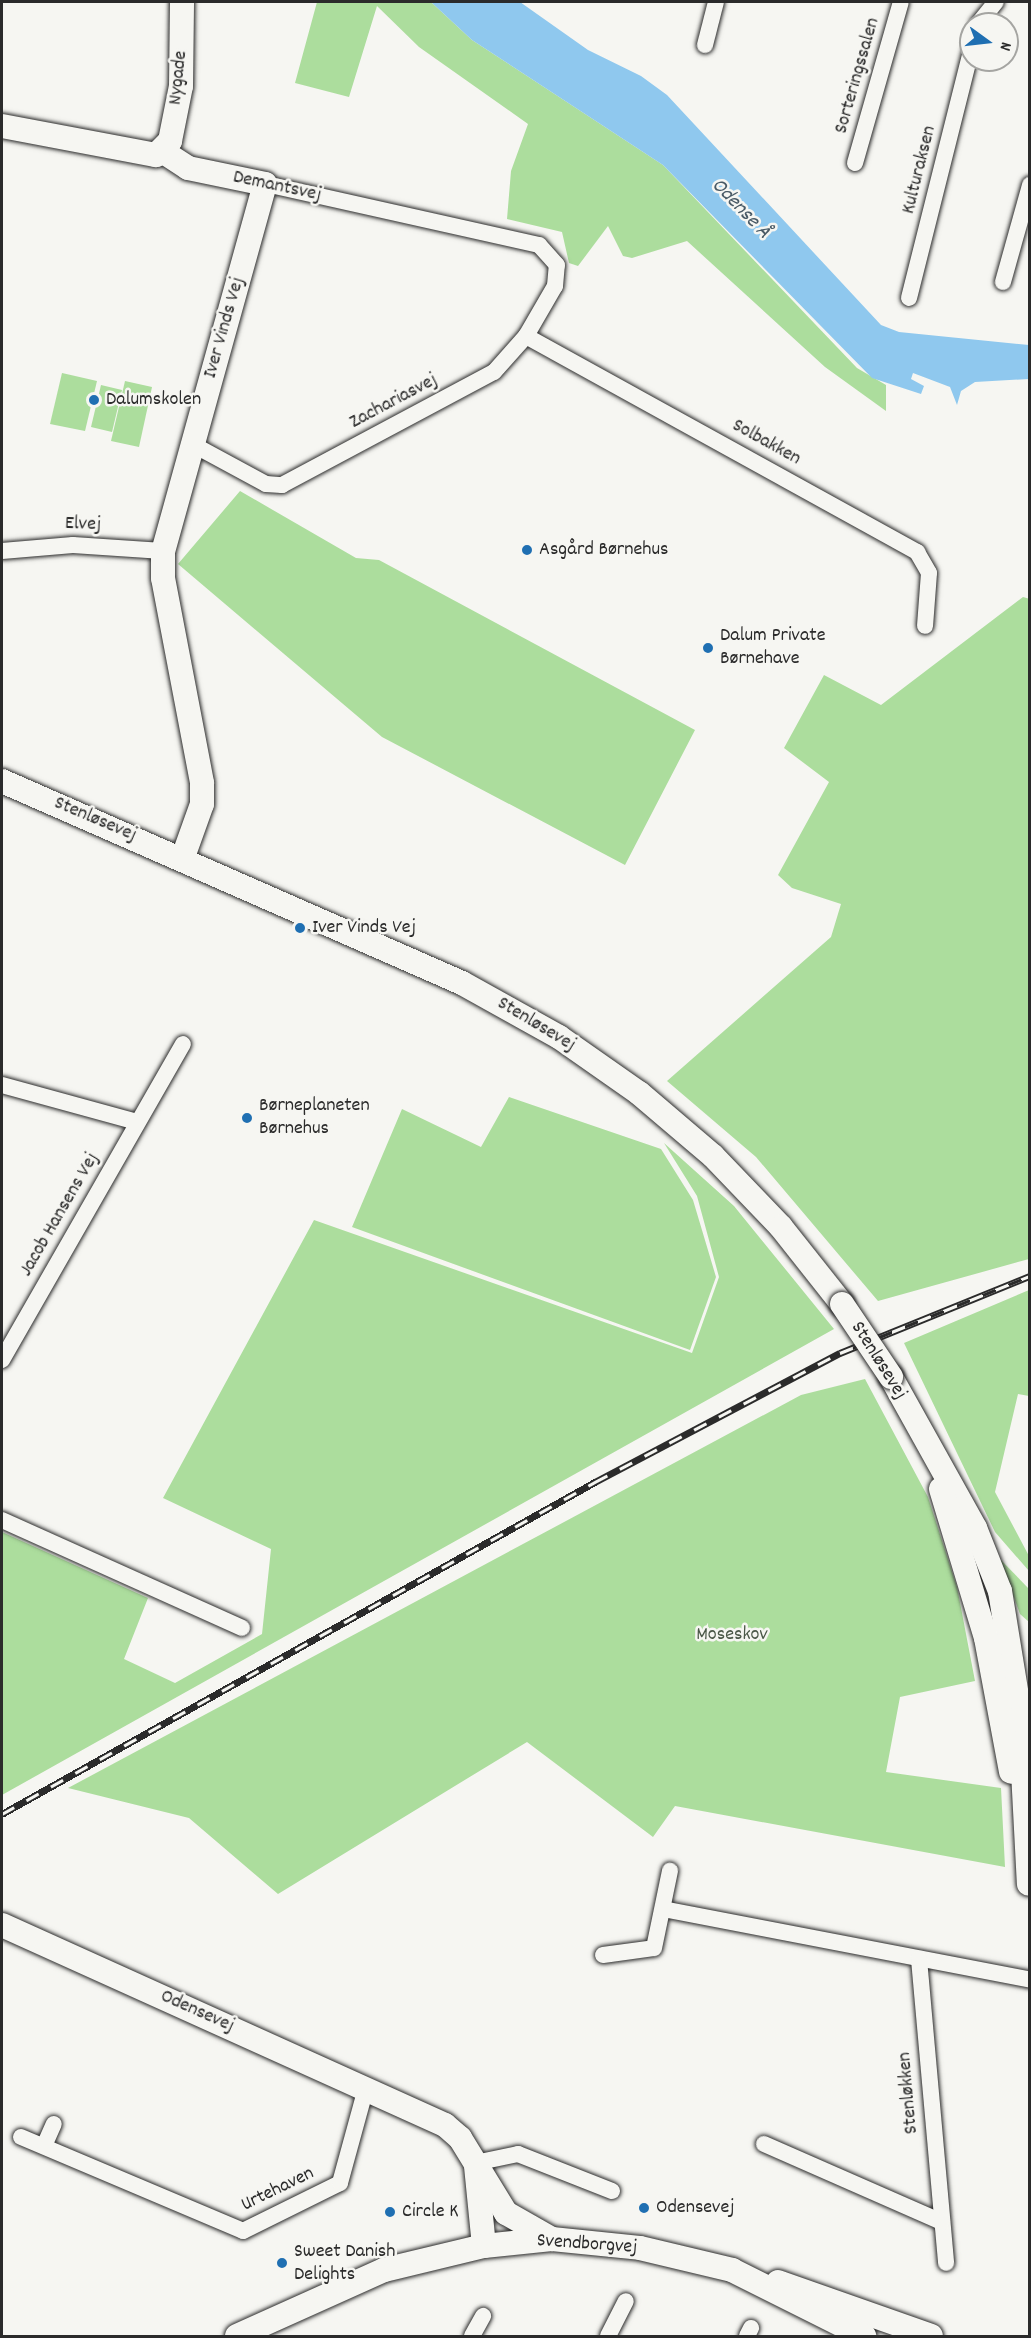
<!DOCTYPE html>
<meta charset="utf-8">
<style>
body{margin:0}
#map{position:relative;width:1031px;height:2338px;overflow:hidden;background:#f6f6f2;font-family:Dekko,sans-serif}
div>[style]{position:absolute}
.green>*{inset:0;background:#acdd9d}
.water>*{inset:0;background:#8fc8ee}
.roads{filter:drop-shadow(0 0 2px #2b2b2b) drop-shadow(0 0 2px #2b2b2b)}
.street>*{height:16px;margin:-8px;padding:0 8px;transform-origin:8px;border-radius:8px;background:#f6f6f2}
.secondary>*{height:24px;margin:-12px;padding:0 12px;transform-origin:12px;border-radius:12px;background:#f6f6f2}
.rail>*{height:7px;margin-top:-3.5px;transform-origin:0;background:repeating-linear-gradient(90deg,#f6f6f2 0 14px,#2b2b2b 0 28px);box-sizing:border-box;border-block:2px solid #2b2b2b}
.bridges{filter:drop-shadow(0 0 2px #2b2b2b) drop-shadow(0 0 2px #2b2b2b)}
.secondary-bridge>*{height:24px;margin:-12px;padding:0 12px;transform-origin:12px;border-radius:12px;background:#f6f6f2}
.dots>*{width:16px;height:16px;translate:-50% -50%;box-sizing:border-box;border:3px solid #f6f6f2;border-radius:50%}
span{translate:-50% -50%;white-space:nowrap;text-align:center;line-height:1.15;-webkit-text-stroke:5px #f6f6f2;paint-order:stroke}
.street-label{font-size:20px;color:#2b2b2b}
.poi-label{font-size:20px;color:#2b2b2b}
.left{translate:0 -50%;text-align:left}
.park-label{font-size:20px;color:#4b5848}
.water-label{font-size:21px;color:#495a66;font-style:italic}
.frame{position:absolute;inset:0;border:3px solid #2b2b2b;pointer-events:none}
.north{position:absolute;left:959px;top:12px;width:60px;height:60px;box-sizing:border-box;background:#f6f6f2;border:2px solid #a5a5a2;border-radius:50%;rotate:105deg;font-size:16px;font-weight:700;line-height:24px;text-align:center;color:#2b2b2b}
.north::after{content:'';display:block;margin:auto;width:21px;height:27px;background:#1f6fb2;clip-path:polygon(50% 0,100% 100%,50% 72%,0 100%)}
</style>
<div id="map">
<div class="green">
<div style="clip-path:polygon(317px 2px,431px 2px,472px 40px,663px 165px,857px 368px,886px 385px,886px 411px,825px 367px,687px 241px,632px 258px,623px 256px,608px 226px,578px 266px,569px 263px,562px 232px,507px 219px,511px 171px,528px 124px,419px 47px,377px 6px,349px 97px,295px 83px)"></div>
<div style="clip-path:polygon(62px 373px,97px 381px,85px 431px,50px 424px)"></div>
<div style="clip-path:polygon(125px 381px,152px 387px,139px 447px,111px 441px)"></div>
<div style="clip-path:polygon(101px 385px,122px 390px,112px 432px,91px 427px)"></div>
<div style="clip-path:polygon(240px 491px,356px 558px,379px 560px,695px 730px,625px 865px,382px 737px,178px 564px)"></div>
<div style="clip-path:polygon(1023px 597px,1030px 599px,1029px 1259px,878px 1301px,756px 1157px,667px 1081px,831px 937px,841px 904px,792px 888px,778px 875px,829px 782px,784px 748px,824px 675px,881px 705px)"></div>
<div style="clip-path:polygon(509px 1097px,661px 1149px,693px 1200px,716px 1277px,690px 1350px,352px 1227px,402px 1109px,481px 1147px)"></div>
<div style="clip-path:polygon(664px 1143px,734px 1206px,834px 1329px,2px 1795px,2px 1532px,148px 1598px,124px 1659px,175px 1683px,262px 1634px,271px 1549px,163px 1498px,314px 1220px,692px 1353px,719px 1277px,697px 1196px)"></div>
<div style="clip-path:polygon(1029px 1290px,1029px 1396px,1018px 1394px,995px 1492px,1029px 1556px,1029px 1571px,995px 1532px,904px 1343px)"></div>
<div style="clip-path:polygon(865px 1379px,928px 1497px,957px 1587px,975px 1681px,900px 1697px,886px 1772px,1001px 1788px,1005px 1867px,675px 1806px,653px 1837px,527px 1742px,278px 1894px,189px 1818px,68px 1788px,801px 1395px)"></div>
<div style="clip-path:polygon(1000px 1559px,1029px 1589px,1029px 1622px,1020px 1614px)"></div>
</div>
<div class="water">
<div style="clip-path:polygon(431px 2px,520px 2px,588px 50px,641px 76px,667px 95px,881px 325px,899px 332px,1029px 345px,1029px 379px,975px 382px,961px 391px,957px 405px,950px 387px,913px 373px,911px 379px,924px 386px,921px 394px,872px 378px,663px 165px,472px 40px)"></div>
</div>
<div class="roads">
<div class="street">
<div style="left:978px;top:24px;width:28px;rotate:-51deg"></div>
<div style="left:705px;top:45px;width:44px;rotate:-75.7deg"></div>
<div style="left:855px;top:163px;width:167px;rotate:-74.1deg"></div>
<div style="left:1003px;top:282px;width:101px;rotate:-74.4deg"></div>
<div style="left:909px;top:298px;width:254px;rotate:-75.9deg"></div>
<div style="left:526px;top:336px;width:447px;rotate:28.9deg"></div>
<div style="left:917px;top:552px;width:24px;rotate:60deg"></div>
<div style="left:929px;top:573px;width:53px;rotate:94.3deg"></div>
<div style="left:192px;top:444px;width:84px;rotate:28.4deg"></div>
<div style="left:266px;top:484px;width:16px;rotate:4deg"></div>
<div style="left:282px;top:485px;width:240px;rotate:-28.1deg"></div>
<div style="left:494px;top:372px;width:48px;rotate:-48.4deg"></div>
<div style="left:526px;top:336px;width:58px;rotate:-59.9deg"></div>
<div style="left:555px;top:286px;width:21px;rotate:-85deg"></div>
<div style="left:557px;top:265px;width:27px;rotate:-132deg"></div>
<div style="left:539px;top:245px;width:281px;rotate:-167.4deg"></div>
<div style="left:2px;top:551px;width:71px;rotate:-4.8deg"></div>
<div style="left:73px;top:545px;width:90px;rotate:3.8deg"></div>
<div style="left:2px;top:1085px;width:140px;rotate:15.3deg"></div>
<div style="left:2px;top:1360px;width:364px;rotate:-60.2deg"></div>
<div style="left:2px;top:1520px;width:263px;rotate:24.2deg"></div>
<div style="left:663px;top:1909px;width:374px;rotate:10.9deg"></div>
<div style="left:603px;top:1955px;width:51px;rotate:-7.8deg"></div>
<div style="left:654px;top:1948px;width:79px;rotate:-78.3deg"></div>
<div style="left:919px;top:1959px;width:305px;rotate:84.9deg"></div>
<div style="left:21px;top:2137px;width:241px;rotate:22.9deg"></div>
<div style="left:243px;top:2231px;width:108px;rotate:-26.3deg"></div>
<div style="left:340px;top:2183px;width:98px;rotate:-74.7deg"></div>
<div style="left:764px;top:2144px;width:194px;rotate:23.7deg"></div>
<div style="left:44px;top:2146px;width:24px;rotate:-66deg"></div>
<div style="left:475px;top:2163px;width:44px;rotate:-11.8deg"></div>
<div style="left:518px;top:2154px;width:101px;rotate:21.5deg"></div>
<div style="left:472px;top:2336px;width:23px;rotate:-61deg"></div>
<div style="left:608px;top:2336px;width:39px;rotate:-63deg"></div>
<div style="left:747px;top:2336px;width:9px;rotate:-63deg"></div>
</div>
<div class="secondary">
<div style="left:2px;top:126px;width:157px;rotate:10.7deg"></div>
<div style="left:156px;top:155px;width:20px;rotate:-45deg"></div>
<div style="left:170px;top:141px;width:56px;rotate:-78.7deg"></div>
<div style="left:181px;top:86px;width:84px;rotate:-89.3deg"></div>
<div style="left:162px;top:151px;width:31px;rotate:33deg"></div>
<div style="left:188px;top:168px;width:79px;rotate:11.7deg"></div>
<div style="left:265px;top:184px;width:381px;rotate:105.5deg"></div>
<div style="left:163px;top:551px;width:27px;rotate:90deg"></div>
<div style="left:163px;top:578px;width:209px;rotate:79.2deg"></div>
<div style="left:202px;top:783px;width:21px;rotate:90deg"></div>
<div style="left:202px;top:804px;width:56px;rotate:109.7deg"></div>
<div style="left:2px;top:781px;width:502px;rotate:23.71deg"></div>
<div style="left:462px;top:983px;width:111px;rotate:29.1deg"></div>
<div style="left:559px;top:1037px;width:98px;rotate:35deg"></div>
<div style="left:639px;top:1093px;width:97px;rotate:40.4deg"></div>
<div style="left:713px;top:1156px;width:98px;rotate:46.2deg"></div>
<div style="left:781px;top:1227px;width:98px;rotate:51.6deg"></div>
<div style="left:891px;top:1377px;width:173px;rotate:60.9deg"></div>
<div style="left:975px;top:1528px;width:68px;rotate:68.4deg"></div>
<div style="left:1000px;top:1591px;width:125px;rotate:80.8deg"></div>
<div style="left:1020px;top:1714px;width:170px;rotate:87deg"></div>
<div style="left:941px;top:1489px;width:156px;rotate:73.2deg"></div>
<div style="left:986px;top:1638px;width:136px;rotate:79.4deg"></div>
<div style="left:2px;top:1925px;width:486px;rotate:24.3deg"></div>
<div style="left:445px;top:2125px;width:20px;rotate:41deg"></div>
<div style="left:460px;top:2138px;width:88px;rotate:58.5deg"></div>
<div style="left:506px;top:2213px;width:53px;rotate:29.5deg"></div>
<div style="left:476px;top:2166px;width:80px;rotate:84.3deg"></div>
<div style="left:778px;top:2282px;width:162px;rotate:19.4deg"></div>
<div style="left:237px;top:2336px;width:161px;rotate:-24.2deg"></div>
<div style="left:384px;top:2270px;width:103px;rotate:-13.5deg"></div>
<div style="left:484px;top:2246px;width:68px;rotate:-5.9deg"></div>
<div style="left:552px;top:2239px;width:88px;rotate:5.8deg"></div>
<div style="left:640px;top:2248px;width:95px;rotate:13.4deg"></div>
<div style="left:732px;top:2270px;width:148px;rotate:26.6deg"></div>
</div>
</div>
<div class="rail">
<div style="left:2px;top:1814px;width:680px;rotate:-29.24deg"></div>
<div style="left:595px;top:1482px;width:277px;rotate:-27.8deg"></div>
<div style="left:840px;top:1353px;width:205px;rotate:-22.1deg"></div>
</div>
<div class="bridges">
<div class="secondary-bridge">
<div style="left:842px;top:1304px;width:88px;rotate:56.1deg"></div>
</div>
</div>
<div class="dots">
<div style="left:94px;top:400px;background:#1f6fb2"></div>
<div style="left:527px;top:550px;background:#1f6fb2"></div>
<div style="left:708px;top:648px;background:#1f6fb2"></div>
<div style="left:300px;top:928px;background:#1f6fb2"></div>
<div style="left:247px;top:1118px;background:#1f6fb2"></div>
<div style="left:644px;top:2208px;background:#1f6fb2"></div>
<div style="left:390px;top:2212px;background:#1f6fb2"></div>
<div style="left:282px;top:2263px;background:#1f6fb2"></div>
</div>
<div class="street-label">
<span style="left:858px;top:76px;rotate:-74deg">Sorteringssalen</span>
<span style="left:179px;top:78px;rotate:-84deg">Nygade</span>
<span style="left:920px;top:170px;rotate:-76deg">Kulturaksen</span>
<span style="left:277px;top:187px;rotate:12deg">Demantsvej</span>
<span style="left:225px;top:328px;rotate:-74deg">Iver Vinds Vej</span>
<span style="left:394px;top:402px;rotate:-28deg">Zachariasvej</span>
<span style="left:766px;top:443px;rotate:29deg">Solbakken</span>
<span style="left:83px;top:525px;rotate:2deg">Elvej</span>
<span style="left:95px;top:820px;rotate:23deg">Stenløsevej</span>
<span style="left:536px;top:1025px;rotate:31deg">Stenløsevej</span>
<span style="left:60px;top:1215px;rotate:-60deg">Jacob Hansens Vej</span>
<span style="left:878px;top:1361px;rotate:58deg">Stenløsevej</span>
<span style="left:197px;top:2012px;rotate:24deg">Odensevej</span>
<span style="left:909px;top:2093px;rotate:-95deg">Stenløkken</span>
<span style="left:278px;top:2190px;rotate:-26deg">Urtehaven</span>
<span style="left:587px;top:2245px;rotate:4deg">Svendborgvej</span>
</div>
<div class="poi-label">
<span class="left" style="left:106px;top:400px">Dalumskolen</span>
<span class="left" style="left:539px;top:550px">Asgård Børnehus</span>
<span class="left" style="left:720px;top:648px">Dalum Private<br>Børnehave</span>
<span class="left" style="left:312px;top:928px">Iver Vinds Vej</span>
<span class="left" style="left:259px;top:1118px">Børneplaneten<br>Børnehus</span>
<span class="left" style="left:656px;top:2208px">Odensevej</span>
<span class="left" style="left:402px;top:2212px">Circle K</span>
<span class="left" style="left:294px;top:2264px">Sweet Danish<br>Delights</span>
</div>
<div class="park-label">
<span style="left:732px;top:1635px">Moseskov</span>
</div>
<div class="water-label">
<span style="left:740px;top:209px;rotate:46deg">Odense Å</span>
</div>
<div class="frame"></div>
<div class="north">N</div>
</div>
